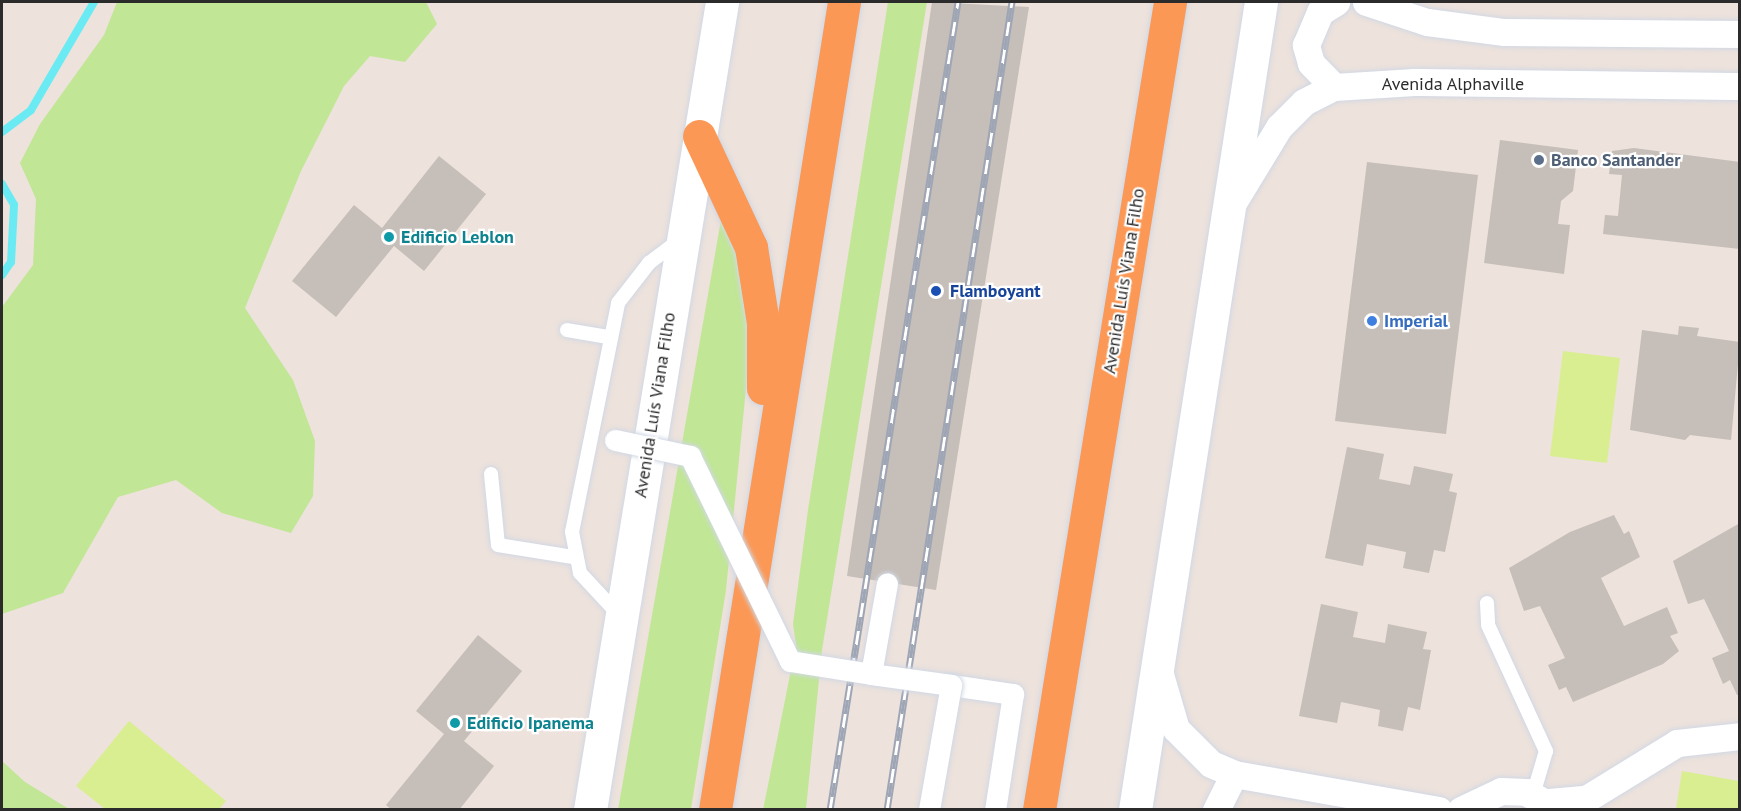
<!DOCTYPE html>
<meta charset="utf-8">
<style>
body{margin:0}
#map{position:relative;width:1741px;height:811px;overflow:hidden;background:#ede2dc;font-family:"PT Sans",sans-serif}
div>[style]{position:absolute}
.green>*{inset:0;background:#c1e696}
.pitch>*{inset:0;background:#d9ee91}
.stream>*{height:8px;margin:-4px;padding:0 4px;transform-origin:4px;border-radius:4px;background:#6aebf4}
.building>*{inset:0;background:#c6beb8}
.roads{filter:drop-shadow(0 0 2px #d1d8e4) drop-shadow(0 0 2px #d1d8e4)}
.service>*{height:14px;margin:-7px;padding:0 7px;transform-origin:7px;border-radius:7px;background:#fff}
.pedestrian>*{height:21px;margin:-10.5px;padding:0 10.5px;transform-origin:10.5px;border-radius:10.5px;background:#fff}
.minor>*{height:27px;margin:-13.5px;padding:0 13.5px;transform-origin:13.5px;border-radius:13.5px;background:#fff}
.secondary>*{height:33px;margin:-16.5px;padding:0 16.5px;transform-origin:16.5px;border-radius:16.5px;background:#fff}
.trunk>*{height:33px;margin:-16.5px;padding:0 16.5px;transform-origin:16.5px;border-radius:16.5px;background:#fb9856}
.rail>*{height:7px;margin-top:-3.5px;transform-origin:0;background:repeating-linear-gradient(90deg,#fff 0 14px,#9ea6b6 0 28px);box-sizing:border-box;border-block:2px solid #9ea6b6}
.bridges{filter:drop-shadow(0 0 2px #d1d8e4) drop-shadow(0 0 2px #d1d8e4)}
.pedestrian-bridge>*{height:21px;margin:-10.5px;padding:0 10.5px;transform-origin:10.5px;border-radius:10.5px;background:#fff}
.dots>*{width:16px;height:16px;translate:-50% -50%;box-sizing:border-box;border:3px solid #fff;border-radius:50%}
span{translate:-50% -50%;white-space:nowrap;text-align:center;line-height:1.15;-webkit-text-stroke:4.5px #fff;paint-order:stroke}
.street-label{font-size:18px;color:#2b2b2b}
.service-label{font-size:18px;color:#4e5e75;font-weight:700}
.left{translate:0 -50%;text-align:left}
.culture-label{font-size:18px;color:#0d838f;font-weight:700}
.transit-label{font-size:18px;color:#164399;font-weight:700}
.shop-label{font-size:18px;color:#366cbe;font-weight:700}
.frame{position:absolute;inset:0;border:3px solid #2b2b2b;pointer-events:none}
</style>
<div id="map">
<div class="green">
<div style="clip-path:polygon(117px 2px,426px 2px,437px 24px,405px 62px,370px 56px,344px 86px,301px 171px,245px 308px,293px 380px,315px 441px,313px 496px,291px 533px,222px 513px,176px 480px,118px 497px,63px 593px,2px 614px,2px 307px,33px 265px,36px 199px,20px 163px,40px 124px,104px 35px)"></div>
<div style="clip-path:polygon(888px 2px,927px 2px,822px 650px,806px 809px,763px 810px,796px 645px,793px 624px,808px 510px)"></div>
<div style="clip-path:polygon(721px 220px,739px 257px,753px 318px,726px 590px,691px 809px,618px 810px)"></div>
<div style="clip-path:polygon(2px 761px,25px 782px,69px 809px,2px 809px)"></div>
</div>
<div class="pitch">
<div style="clip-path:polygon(1563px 351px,1620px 358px,1607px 463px,1550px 456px)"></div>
<div style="clip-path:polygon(129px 721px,226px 801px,219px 809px,105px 809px,76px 786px)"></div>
<div style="clip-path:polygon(1682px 771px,1739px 781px,1739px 809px,1676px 809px)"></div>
</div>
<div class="stream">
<div style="left:2px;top:132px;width:36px;rotate:-37deg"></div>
<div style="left:31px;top:110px;width:125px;rotate:-59.7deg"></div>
<div style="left:2px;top:184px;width:24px;rotate:60deg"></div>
<div style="left:14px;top:205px;width:57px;rotate:93deg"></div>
<div style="left:11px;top:262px;width:16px;rotate:125deg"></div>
</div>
<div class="building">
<div style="clip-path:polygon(932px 2px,1029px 7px,936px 590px,847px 576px)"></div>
<div style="clip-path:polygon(1500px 140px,1578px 150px,1573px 191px,1561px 201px,1558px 224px,1570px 225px,1564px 274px,1484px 263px)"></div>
<div style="clip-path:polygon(1634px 148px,1740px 162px,1740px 249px,1603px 234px,1605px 215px,1618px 216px,1622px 175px,1609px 174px,1612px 151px)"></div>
<div style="clip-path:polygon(439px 156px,486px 194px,424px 271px,394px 246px,336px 317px,292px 281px,354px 205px,382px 228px)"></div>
<div style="clip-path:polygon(1367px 162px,1478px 175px,1446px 434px,1335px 421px)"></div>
<div style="clip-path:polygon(1679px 326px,1699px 328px,1697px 336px,1740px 342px,1731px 440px,1690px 435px,1685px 440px,1630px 430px,1642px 330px,1678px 335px)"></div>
<div style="clip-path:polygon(1347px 447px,1384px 454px,1379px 479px,1410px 485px,1414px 466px,1453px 474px,1449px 491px,1457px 493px,1445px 552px,1434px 550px,1429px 573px,1403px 568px,1406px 552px,1367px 544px,1363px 566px,1325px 558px)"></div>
<div style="clip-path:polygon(1614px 515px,1624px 534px,1629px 531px,1640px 557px,1601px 578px,1624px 626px,1667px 607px,1678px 633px,1670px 636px,1679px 651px,1663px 664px,1573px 702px,1566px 687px,1559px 690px,1548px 665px,1565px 658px,1540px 606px,1524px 611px,1509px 568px,1570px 532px)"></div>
<div style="clip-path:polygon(1740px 523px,1740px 695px,1737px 695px,1730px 680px,1723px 684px,1712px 658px,1729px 651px,1704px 599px,1688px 604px,1673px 561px)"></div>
<div style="clip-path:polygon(1321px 604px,1358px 612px,1353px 637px,1385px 643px,1388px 624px,1427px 632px,1423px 649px,1431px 650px,1420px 710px,1408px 707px,1403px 731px,1378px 726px,1380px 710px,1341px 702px,1337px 723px,1299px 716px)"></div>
<div style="clip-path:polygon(478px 635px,522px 671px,464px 741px,494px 766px,459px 810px,392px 810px,386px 805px,444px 734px,416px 711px)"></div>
</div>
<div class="roads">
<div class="service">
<div style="left:567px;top:330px;width:42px;rotate:9.7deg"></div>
<div style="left:491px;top:474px;width:71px;rotate:84.4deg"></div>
<div style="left:498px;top:545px;width:76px;rotate:9.1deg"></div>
<div style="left:1487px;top:603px;width:22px;rotate:87deg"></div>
<div style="left:1488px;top:625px;width:139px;rotate:65.3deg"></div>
<div style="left:1546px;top:751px;width:46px;rotate:106.5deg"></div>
<div style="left:620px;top:616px;width:59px;rotate:-132.9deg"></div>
<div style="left:580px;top:573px;width:42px;rotate:-101deg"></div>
<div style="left:572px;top:532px;width:234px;rotate:-78.6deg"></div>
<div style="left:618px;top:303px;width:51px;rotate:-52.2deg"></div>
<div style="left:649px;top:263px;width:39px;rotate:-37deg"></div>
</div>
<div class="pedestrian">
<div style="left:951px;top:685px;width:63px;rotate:8.3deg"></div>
<div style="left:1013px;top:694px;width:117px;rotate:98.8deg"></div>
</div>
<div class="minor">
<div style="left:1366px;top:2px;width:64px;rotate:18.2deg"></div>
<div style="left:1427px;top:22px;width:78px;rotate:7.4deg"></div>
<div style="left:1504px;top:32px;width:236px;rotate:0.5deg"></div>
<div style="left:1334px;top:87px;width:33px;rotate:-134deg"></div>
<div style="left:1311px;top:63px;width:19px;rotate:-106deg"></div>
<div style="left:1306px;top:45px;width:36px;rotate:-67deg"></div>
<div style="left:1320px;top:12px;width:19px;rotate:-32deg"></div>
<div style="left:1234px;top:201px;width:87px;rotate:-58.7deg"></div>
<div style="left:1279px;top:127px;width:35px;rotate:-45deg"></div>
<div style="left:1304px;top:102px;width:34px;rotate:-27deg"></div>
<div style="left:1334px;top:87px;width:80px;rotate:-3.6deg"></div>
<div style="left:1414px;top:82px;width:326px;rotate:0.7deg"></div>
<div style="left:1159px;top:671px;width:60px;rotate:73.7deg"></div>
<div style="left:1176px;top:729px;width:49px;rotate:45deg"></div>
<div style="left:1211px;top:764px;width:25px;rotate:23deg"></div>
<div style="left:1234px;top:774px;width:208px;rotate:10deg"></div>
<div style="left:1549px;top:802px;width:37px;rotate:-5deg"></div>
<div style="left:1586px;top:799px;width:107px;rotate:-31.6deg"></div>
<div style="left:1677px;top:743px;width:63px;rotate:-6.3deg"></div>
<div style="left:1216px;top:810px;width:40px;rotate:-63.4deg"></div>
<div style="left:1461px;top:810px;width:44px;rotate:-25.4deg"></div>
<div style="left:1501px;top:791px;width:25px;rotate:2deg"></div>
<div style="left:1526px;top:792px;width:36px;rotate:30deg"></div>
</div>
<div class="secondary">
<div style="left:590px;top:810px;width:819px;rotate:-80.72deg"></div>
<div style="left:1135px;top:810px;width:818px;rotate:-81.14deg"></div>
</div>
<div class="trunk">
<div style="left:699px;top:136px;width:123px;rotate:64.9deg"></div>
<div style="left:751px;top:247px;width:77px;rotate:81deg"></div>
<div style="left:763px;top:323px;width:65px;rotate:90deg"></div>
<div style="left:715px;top:810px;width:818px;rotate:-80.93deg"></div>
<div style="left:1039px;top:810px;width:819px;rotate:-80.79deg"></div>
</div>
</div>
<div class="rail">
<div style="left:830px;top:810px;width:818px;rotate:-81deg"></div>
<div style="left:887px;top:810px;width:818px;rotate:-81.21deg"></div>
</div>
<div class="bridges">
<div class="pedestrian-bridge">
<div style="left:615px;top:440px;width:77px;rotate:12deg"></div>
<div style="left:690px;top:456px;width:228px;rotate:64deg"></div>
<div style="left:790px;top:661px;width:82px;rotate:9.1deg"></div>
<div style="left:871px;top:674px;width:92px;rotate:-80deg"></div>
<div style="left:871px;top:674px;width:81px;rotate:7.8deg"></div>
<div style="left:951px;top:685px;width:127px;rotate:100deg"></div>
</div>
</div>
<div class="dots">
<div style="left:1539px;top:160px;background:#5c6f8a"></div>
<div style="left:389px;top:237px;background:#0f9aa8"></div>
<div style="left:936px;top:291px;background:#1a4fb4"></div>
<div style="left:1372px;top:321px;background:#3f7fe0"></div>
<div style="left:455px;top:723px;background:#0f9aa8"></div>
</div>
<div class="street-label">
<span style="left:1453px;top:84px">Avenida Alphaville</span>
<span style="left:1124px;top:281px;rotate:-81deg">Avenida Luís Viana Filho</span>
<span style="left:655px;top:405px;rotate:-81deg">Avenida Luís Viana Filho</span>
</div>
<div class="service-label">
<span class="left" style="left:1551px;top:160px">Banco Santander</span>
</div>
<div class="culture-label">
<span class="left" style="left:401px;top:237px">Edificio Leblon</span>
<span class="left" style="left:467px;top:723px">Edificio Ipanema</span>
</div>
<div class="transit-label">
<span class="left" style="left:950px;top:291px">Flamboyant</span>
</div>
<div class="shop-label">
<span class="left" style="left:1384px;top:321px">Imperial</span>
</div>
<div class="frame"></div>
</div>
